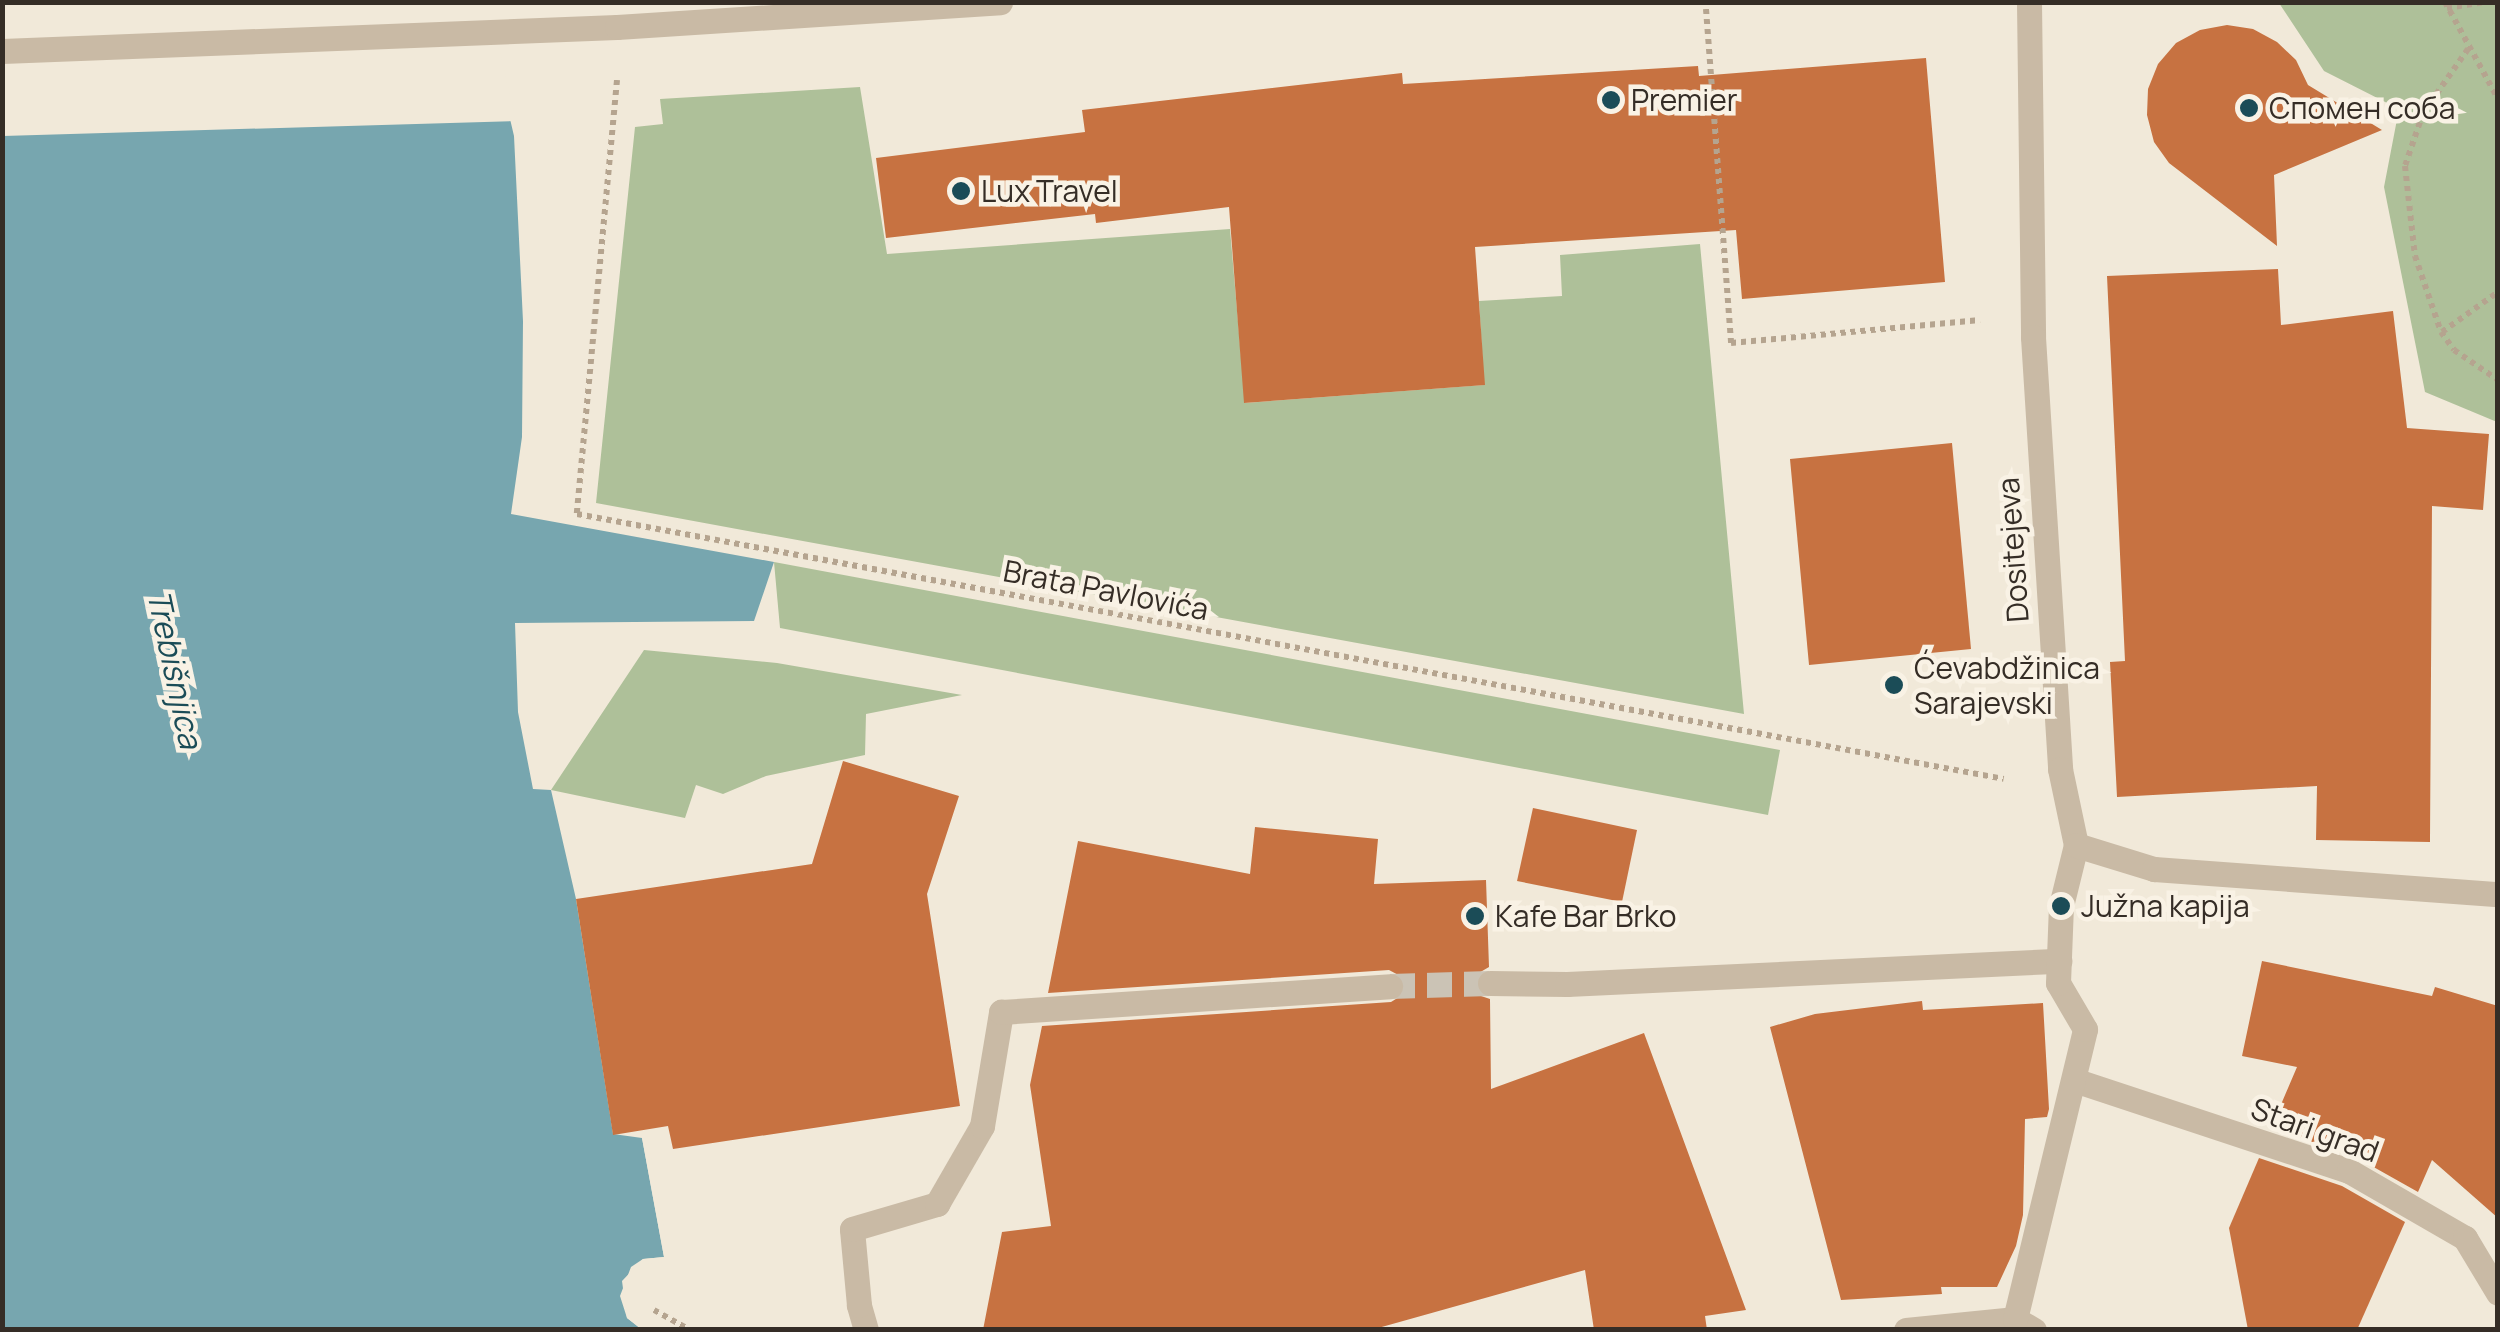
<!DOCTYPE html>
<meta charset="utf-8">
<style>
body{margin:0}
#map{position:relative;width:2500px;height:1332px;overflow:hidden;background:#f1e9d9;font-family:Manrope,sans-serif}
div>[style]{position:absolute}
.green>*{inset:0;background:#aec099}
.water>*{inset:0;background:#77a6af}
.pier>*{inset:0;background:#f1e9d9}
.building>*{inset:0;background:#c77241}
.pedestrian-tunnel>*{height:25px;margin-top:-12.5px;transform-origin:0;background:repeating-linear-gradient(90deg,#cbc3b5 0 25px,transparent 0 37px)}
.path>*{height:6px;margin-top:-3px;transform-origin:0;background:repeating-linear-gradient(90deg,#b5a48f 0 5px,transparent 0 10px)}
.pedestrian>*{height:25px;margin:-12.5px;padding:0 12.5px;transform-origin:12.5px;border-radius:12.5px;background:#c9baa5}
.minor>*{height:25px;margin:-12.5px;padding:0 12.5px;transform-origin:12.5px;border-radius:12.5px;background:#c9baa5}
.dots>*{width:28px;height:28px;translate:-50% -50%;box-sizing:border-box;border:5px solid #f9f2e5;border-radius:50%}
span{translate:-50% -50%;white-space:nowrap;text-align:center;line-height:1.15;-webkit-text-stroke:9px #f9f2e5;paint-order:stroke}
.poi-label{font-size:30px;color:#352d26}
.left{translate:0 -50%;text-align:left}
.street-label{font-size:30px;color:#352d26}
.water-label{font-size:32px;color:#1b4c57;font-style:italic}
.frame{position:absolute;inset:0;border:5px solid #352d26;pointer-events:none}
</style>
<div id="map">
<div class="green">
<div style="clip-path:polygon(2279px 3px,2497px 3px,2497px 422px,2425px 392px,2384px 187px,2399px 109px,2324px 71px)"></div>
<div style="clip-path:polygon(860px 87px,887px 254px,1230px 229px,1245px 403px,1484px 385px,1479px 301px,1562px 296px,1560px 255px,1700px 244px,1744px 714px,596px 503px,635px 127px,663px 124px,660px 99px)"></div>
<div style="clip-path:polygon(774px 562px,1780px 750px,1768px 815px,780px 628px)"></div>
<div style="clip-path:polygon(644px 650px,777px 663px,962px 695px,866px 714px,865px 755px,766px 776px,723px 794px,696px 785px,685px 818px,551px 790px)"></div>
</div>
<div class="water">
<div style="clip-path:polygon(3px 3px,483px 3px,514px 136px,523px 321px,522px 437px,511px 514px,774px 562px,754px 621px,515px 623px,518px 712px,533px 789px,551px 790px,576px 899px,613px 1134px,642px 1138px,664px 1257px,643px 1259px,622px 1281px,627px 1318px,642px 1329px,3px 1330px)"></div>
</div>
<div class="pier">
<div style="clip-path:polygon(3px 2px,488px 2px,516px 121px,3px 136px)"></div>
<div style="clip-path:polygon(647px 1136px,669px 1257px,665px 1262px,645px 1264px,627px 1282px,627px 1308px,646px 1327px,642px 1330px,627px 1318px,620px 1296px,631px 1267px,643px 1259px,664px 1257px,642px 1138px)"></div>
</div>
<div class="building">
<div style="clip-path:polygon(2227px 25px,2253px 29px,2277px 42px,2296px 60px,2308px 85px,2382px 130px,2274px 175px,2277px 246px,2169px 163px,2154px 142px,2147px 115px,2148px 89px,2158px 64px,2176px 43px,2200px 30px)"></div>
<div style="clip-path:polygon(1926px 58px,1945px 282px,1742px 299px,1736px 230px,1475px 247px,1485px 385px,1244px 403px,1229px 207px,1096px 223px,1095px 214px,886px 238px,876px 158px,1085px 132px,1082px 110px,1402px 73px,1403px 84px,1698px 66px,1699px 76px)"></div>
<div style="clip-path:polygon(2278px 269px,2281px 325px,2393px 311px,2407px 428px,2489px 434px,2483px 510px,2432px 506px,2430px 842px,2316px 840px,2317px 786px,2117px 797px,2110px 662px,2125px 661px,2107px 276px)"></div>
<div style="clip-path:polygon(1952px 443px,1971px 649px,1809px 665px,1790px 459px)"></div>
<div style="clip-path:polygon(843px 761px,959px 796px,927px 894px,960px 1106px,673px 1149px,668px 1126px,613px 1135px,576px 899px,812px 864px)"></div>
<div style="clip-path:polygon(1533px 808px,1637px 830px,1622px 902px,1517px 881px)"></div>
<div style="clip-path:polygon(1255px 827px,1378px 839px,1374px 884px,1486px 880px,1489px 967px,1477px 974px,1474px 984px,1481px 996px,1490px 999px,1491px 1089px,1644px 1033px,1746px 1310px,1705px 1316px,1707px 1330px,1594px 1330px,1585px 1270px,1371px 1330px,983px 1330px,1002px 1232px,1051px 1226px,1030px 1085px,1042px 1026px,1391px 1002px,1404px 994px,1404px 978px,1389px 970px,1048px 993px,1078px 841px,1250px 874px)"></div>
<div style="clip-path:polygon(2262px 961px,2432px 996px,2435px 987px,2498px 1006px,2498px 1218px,2432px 1160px,2418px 1192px,2354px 1156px,2271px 1128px,2297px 1067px,2242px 1056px)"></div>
<div style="clip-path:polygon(1922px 1001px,1923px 1010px,2043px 1003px,2049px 1109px,2047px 1117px,2025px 1119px,2023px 1215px,2016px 1246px,1997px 1287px,1941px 1287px,1942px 1294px,1841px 1300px,1770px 1027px,1815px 1014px)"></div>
<div style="clip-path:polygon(2259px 1158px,2342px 1186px,2405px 1222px,2357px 1330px,2248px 1330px,2229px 1228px)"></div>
</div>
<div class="pedestrian-tunnel">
<div style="left:1390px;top:986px;width:100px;rotate:-1.7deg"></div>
</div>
<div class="path">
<div style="left:2445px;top:2px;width:111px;rotate:61.3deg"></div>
<div style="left:2447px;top:8px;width:38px;rotate:-9deg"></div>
<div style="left:1706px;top:9px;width:335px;rotate:85.7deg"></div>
<div style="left:1731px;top:343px;width:250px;rotate:-5.3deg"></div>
<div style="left:2468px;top:49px;width:78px;rotate:125.1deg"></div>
<div style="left:2423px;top:113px;width:56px;rotate:108.8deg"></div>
<div style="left:2405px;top:166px;width:91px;rotate:83.7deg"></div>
<div style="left:2415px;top:256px;width:80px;rotate:71.1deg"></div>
<div style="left:2441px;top:332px;width:22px;rotate:54deg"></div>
<div style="left:2454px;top:350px;width:53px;rotate:34.3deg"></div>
<div style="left:617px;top:80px;width:436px;rotate:95.3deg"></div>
<div style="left:577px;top:514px;width:1451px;rotate:10.52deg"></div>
<div style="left:2442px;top:332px;width:69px;rotate:-35.5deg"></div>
<div style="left:654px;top:1310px;width:41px;rotate:29.1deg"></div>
</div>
<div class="pedestrian">
<div style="left:1490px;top:983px;width:77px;rotate:0.7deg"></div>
<div style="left:1567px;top:984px;width:493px;rotate:-2.7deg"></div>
<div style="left:2074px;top:1080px;width:290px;rotate:18.3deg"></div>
<div style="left:2349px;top:1171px;width:134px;rotate:30deg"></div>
<div style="left:2465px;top:1238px;width:64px;rotate:59deg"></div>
<div style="left:866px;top:1330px;width:26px;rotate:-106deg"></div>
<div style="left:859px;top:1305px;width:76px;rotate:-95.3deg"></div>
<div style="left:852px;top:1229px;width:89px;rotate:-16.4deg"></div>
<div style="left:937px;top:1204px;width:90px;rotate:-60deg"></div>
<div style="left:982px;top:1126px;width:116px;rotate:-80.5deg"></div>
<div style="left:1001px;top:1012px;width:390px;rotate:-3.8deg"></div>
<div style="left:1906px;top:1330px;width:110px;rotate:-5.8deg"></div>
<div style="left:2034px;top:1330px;width:22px;rotate:-150deg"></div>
<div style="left:2015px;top:1319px;width:298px;rotate:-76.4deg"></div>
<div style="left:2085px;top:1029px;width:53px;rotate:-120.4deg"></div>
<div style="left:2058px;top:983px;width:77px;rotate:-87.8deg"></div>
<div style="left:2061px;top:906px;width:63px;rotate:-76.2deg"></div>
</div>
<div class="minor">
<div style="left:2029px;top:2px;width:335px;rotate:89.3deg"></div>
<div style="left:2033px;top:337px;width:433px;rotate:86.4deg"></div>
<div style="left:2060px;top:769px;width:78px;rotate:78.1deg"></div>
<div style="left:2076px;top:845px;width:82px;rotate:17.1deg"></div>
<div style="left:2154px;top:869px;width:345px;rotate:4.2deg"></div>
<div style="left:2px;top:51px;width:615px;rotate:-2.23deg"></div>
<div style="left:617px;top:27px;width:384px;rotate:-3.7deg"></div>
</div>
<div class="dots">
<div style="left:1611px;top:100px;background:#1b4c57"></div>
<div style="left:2249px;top:108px;background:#1b4c57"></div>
<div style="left:961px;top:191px;background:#1b4c57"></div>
<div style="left:1894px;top:685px;background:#1b4c57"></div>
<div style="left:2061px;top:906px;background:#1b4c57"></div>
<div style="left:1475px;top:916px;background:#1b4c57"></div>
</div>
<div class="poi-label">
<span class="left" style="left:1631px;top:100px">Premier</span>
<span class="left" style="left:2269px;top:108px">Спомен соба</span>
<span class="left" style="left:981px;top:191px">Lux Travel</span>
<span class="left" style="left:1914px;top:685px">Ćevabdžinica<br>Sarajevski</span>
<span class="left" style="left:2081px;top:906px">Južna kapija</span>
<span class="left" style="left:1495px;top:916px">Kafe Bar Brko</span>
</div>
<div class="street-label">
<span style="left:2013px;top:550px;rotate:-94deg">Dositejeva</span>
<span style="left:1106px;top:590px;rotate:11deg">Brata Pavlovića</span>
<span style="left:2315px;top:1130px;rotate:20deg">Stari grad</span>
</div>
<div class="water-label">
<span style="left:175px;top:669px;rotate:78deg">Trebišnjica</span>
</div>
<div class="frame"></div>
</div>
